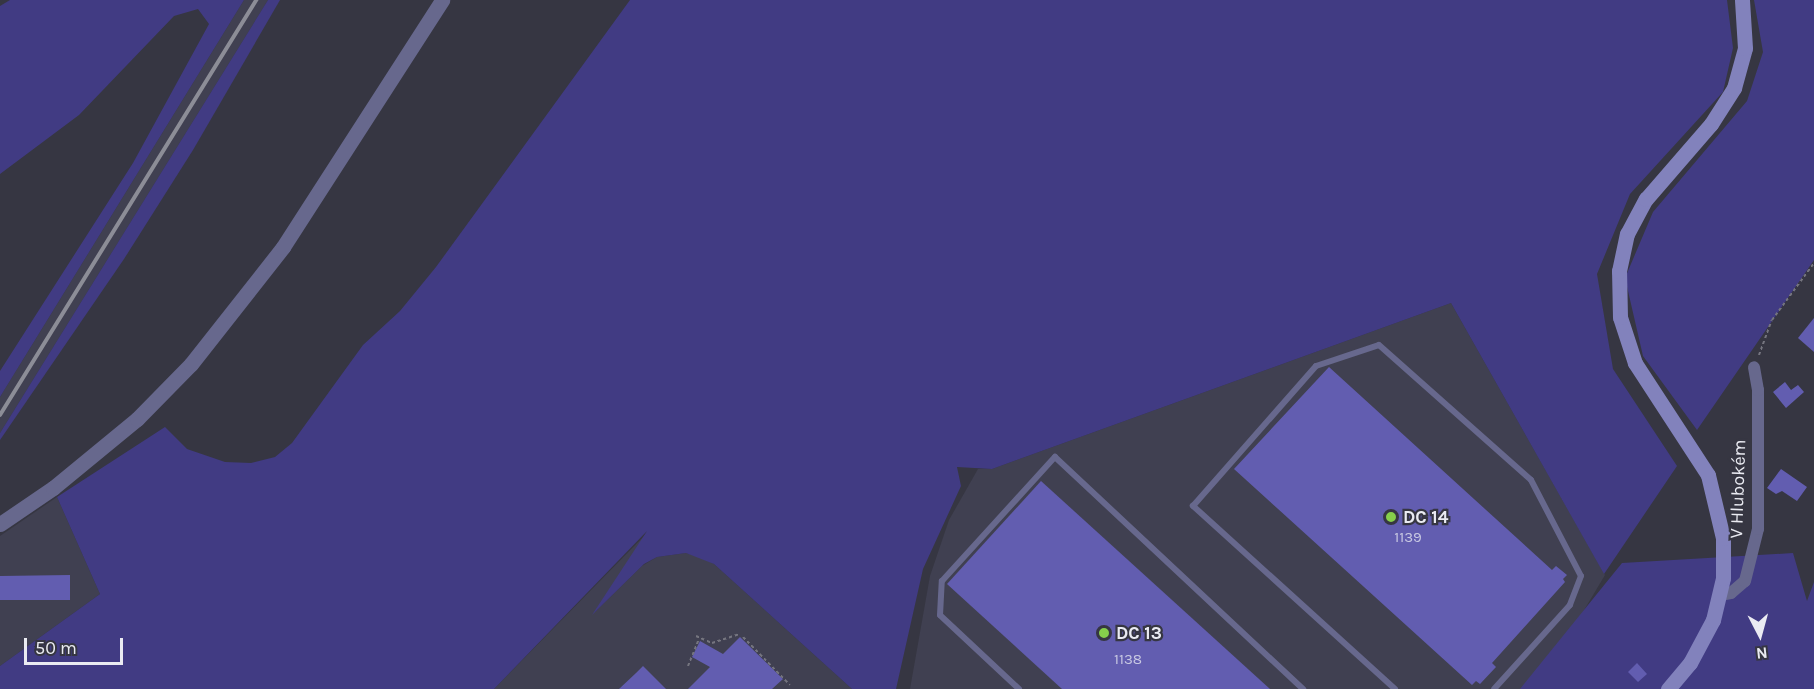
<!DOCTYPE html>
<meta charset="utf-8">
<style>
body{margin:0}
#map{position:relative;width:1814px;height:689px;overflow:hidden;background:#363642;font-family:Karla,sans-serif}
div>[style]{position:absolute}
.built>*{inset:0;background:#404051}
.green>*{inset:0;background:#413b83}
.building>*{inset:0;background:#625db0}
.path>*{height:2px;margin-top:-1px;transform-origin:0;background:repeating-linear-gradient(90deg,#75757f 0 3px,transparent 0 6px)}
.service>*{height:6px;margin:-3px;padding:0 3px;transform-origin:3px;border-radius:3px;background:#67688d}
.minor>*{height:12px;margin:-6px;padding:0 6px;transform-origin:6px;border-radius:6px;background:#67688d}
.tertiary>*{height:15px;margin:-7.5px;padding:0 7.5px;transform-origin:7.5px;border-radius:7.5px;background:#67688d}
.secondary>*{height:15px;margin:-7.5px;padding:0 7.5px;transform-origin:7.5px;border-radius:7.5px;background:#8282bc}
.rail>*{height:4px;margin:-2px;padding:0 2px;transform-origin:2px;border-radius:2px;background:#8c8d97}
.dots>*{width:16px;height:16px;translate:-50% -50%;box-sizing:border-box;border:3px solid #363642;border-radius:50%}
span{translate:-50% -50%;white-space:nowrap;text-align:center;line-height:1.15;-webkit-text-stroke:4.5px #363642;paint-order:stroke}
.number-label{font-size:15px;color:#c8c8e2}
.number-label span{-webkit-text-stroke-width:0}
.street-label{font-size:18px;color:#eaebf2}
.poi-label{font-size:18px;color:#eaebf2;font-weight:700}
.left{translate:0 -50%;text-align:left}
.north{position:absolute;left:1730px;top:605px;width:60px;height:60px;-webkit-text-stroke:4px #363642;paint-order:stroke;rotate:174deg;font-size:16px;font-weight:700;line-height:24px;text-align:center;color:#eaebf2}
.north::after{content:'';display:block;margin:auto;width:21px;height:27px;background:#eaebf2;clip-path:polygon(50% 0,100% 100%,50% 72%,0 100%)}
.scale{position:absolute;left:24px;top:638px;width:99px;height:27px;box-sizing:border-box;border:3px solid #eaebf2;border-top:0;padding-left:8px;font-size:18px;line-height:21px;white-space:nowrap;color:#eaebf2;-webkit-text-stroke:4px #363642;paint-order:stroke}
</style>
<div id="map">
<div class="built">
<div style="clip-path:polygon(244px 0,268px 0,0 433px,0 397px)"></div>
<div style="clip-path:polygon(1451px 303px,1605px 575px,1556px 657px,1531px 689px,910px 689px,930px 576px,949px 520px,978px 469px,992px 469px)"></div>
<div style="clip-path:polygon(57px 497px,100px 594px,0 666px,0 536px)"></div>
<div style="clip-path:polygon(649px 531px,595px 612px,642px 566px,657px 557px,686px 553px,701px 557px,714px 564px,852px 689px,494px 689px)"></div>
</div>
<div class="green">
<div style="clip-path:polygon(10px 0,244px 0,0 397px,0 371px,133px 163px,209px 24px,198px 9px,174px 16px,79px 115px,0 174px,0 6px)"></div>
<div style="clip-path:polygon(268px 0,280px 0,193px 150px,124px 259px,0 440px,0 433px)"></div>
<div style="clip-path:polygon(630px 0,1727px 0,1733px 48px,1723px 92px,1630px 194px,1597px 274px,1613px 369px,1677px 466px,1604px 574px,1451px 303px,992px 469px,957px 467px,961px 486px,923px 569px,896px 689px,852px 689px,714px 564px,686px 553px,657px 557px,644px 564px,592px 615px,647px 531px,494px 689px,0 689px,0 666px,100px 594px,57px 497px,165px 427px,187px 449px,225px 462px,251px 463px,275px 457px,292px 443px,363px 345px,400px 311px,436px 267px)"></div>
<div style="clip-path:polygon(1754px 0,1814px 0,1814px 260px,1697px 430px,1643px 356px,1625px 278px,1653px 212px,1747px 101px,1763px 52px)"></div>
<div style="clip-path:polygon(1793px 553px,1807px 601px,1814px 582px,1814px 689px,1520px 689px,1622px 563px)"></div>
</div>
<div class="building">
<div style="clip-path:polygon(1814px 318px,1814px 352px,1798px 338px)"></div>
<div style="clip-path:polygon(1329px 367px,1552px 570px,1556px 566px,1567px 575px,1563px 579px,1565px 582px,1492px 663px,1496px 667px,1480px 684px,1476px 681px,1472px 685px,1234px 469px)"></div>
<div style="clip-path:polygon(1785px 382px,1791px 390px,1798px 385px,1804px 392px,1786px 408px,1773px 392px)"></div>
<div style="clip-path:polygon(1781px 469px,1807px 487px,1797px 501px,1782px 491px,1776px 494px,1767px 488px)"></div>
<div style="clip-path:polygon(1041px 481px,1270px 689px,1062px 689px,947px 584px)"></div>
<div style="clip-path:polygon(70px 575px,70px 600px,0 600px,0 576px)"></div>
<div style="clip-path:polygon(740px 637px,783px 679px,772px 689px,688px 689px,710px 667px,692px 657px,700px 641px,723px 654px)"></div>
<div style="clip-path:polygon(1637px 663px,1647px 674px,1638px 682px,1628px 672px)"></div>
<div style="clip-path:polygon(643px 666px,666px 689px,619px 689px,636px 673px)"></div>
</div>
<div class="path">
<div style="left:1759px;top:355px;width:37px;rotate:-70deg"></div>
<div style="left:1772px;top:320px;width:71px;rotate:-53.6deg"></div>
<div style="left:696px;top:636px;width:17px;rotate:24deg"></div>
<div style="left:712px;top:643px;width:29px;rotate:-18deg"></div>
<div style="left:743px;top:637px;width:67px;rotate:45.6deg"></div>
<div style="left:688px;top:666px;width:29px;rotate:-68deg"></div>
</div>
<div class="service">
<div style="left:1019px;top:689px;width:108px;rotate:-136.9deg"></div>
<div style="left:940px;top:615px;width:34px;rotate:-87deg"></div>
<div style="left:942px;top:581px;width:168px;rotate:-47.7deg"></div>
<div style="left:1055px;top:457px;width:340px;rotate:43.1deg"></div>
<div style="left:1395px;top:689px;width:273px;rotate:-137.8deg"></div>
<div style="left:1193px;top:506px;width:186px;rotate:-48.7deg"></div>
<div style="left:1316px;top:366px;width:66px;rotate:-18.4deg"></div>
<div style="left:1379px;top:345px;width:203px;rotate:41.6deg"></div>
<div style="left:1531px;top:480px;width:108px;rotate:62.5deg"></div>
<div style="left:1581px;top:576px;width:31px;rotate:111deg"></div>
<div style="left:1570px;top:605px;width:113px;rotate:132.1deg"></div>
</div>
<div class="minor">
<div style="left:1720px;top:595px;width:11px;rotate:-10deg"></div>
<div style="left:1731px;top:593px;width:18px;rotate:-41deg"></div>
<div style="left:1745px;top:581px;width:54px;rotate:-76deg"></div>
<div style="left:1758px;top:529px;width:139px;rotate:-90deg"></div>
<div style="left:1758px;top:390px;width:23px;rotate:-100deg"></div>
</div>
<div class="tertiary">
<div style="left:0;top:524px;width:64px;rotate:-34.2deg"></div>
<div style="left:53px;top:488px;width:109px;rotate:-39.4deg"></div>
<div style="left:137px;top:419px;width:77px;rotate:-45.5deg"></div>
<div style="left:191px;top:364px;width:149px;rotate:-51.8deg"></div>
<div style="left:283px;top:247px;width:294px;rotate:-57.2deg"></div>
</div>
<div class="secondary">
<div style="left:1668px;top:689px;width:34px;rotate:-50deg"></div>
<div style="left:1690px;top:663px;width:49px;rotate:-61.9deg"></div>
<div style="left:1713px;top:620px;width:43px;rotate:-76.6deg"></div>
<div style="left:1723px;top:578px;width:40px;rotate:-90deg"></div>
<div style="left:1723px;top:538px;width:65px;rotate:-103.4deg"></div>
<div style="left:1708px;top:475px;width:134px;rotate:-123.1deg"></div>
<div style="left:1635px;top:363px;width:48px;rotate:-108.1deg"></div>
<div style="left:1620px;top:317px;width:46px;rotate:-91.2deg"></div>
<div style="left:1619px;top:271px;width:38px;rotate:-78deg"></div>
<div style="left:1627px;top:234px;width:40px;rotate:-62deg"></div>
<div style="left:1646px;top:199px;width:99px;rotate:-49.1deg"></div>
<div style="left:1711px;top:124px;width:43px;rotate:-57.4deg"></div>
<div style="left:1734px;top:88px;width:41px;rotate:-74.6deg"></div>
<div style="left:1745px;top:48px;width:48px;rotate:-93.6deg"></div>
</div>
<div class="rail">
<div style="left:0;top:415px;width:488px;rotate:-58.3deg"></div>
</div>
<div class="dots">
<div style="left:1391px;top:517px;background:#86cf4b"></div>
<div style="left:1104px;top:633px;background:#86cf4b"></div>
</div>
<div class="number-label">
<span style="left:1408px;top:538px">1139</span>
<span style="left:1128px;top:660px">1138</span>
</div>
<div class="street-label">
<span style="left:1738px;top:489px;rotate:-88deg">V Hlubokém</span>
</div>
<div class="poi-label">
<span class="left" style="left:1403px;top:517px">DC 14</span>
<span class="left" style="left:1116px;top:633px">DC 13</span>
</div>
<div class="north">N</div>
<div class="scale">50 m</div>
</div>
